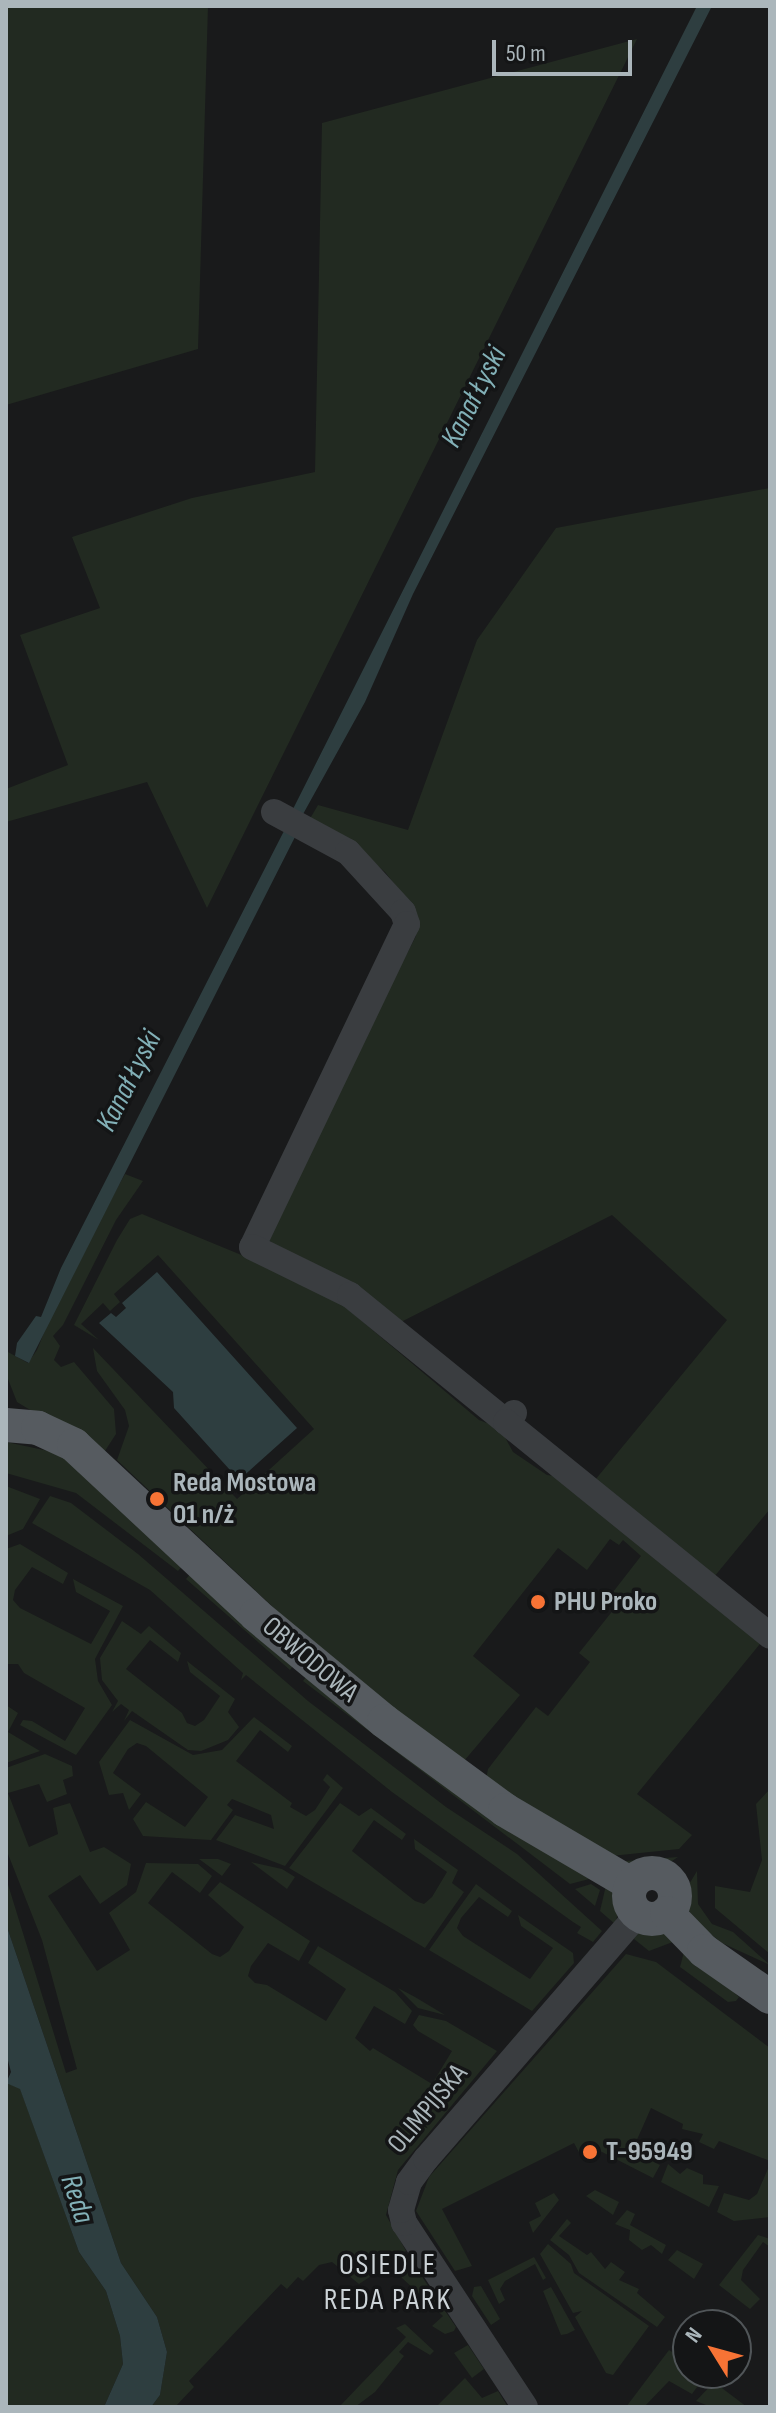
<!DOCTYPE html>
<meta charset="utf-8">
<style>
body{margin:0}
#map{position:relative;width:776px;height:2413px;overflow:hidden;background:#191a1b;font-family:"Sofia Sans Condensed",sans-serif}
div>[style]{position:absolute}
.green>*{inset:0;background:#222a21}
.water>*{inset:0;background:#2e3e40}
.minor>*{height:26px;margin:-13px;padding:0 13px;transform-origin:13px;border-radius:13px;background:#3a3d40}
.major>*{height:34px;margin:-17px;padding:0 17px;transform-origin:17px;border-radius:17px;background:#565b60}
.major>.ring{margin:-17px;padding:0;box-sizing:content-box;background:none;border:34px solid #565b60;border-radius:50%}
.dots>*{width:22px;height:22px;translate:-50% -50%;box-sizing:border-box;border:4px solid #141516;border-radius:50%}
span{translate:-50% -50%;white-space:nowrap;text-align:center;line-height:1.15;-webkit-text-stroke:7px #141516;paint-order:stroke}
.poi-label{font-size:28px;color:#abb6bb;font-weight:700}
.left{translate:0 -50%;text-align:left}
.street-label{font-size:28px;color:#abb6bb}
.water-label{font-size:30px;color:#82b0b7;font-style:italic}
.neighbourhood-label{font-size:30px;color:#ccd3d7;letter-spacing:2px}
.frame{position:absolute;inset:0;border:8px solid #abb6bb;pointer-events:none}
.north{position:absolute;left:672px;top:2309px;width:80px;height:80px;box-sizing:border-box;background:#141516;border:2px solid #505558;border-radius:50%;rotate:307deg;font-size:22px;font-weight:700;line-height:32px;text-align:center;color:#abb6bb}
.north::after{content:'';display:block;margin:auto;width:28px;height:36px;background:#f77335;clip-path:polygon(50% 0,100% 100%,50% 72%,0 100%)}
.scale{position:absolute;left:492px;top:40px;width:140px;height:36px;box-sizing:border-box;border:4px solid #abb6bb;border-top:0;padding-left:10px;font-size:24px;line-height:28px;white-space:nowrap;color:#abb6bb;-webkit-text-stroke:6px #141516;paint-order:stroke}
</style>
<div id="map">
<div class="green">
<div style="clip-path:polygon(6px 6px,208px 6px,198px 349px,6px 405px)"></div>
<div style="clip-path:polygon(637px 39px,207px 908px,147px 782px,6px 822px,6px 789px,68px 765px,20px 635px,100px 608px,72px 537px,192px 498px,315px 472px,322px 123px)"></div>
<div style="clip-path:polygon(770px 488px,770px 1509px,714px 1577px,595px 1480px,727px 1320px,612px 1215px,399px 1323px,283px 1257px,270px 1241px,270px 1221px,416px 936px,411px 905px,385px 872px,344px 837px,308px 822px,318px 805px,408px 830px,477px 640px,556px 528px)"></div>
<div style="clip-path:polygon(125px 1174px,143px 1181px,116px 1220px,63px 1325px,53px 1336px,60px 1346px,54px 1360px,61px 1367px,74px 1362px,114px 1409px,116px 1434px,103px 1454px,17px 1402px,6px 1374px,6px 1356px,8px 1352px,28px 1363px,37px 1350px,62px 1289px)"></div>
<div style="clip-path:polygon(142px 1214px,324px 1289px,479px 1420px,500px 1428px,513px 1452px,547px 1475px,568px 1478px,764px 1639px,637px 1794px,692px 1835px,679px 1849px,611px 1856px,486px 1779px,488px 1769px,536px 1707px,548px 1716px,590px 1662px,579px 1653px,622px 1599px,613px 1592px,641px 1556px,623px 1540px,619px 1545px,610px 1539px,587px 1570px,558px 1548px,473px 1656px,520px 1695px,464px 1761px,364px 1693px,117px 1460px,129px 1426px,125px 1410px,97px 1371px,93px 1348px,237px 1499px,314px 1429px,158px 1255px,114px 1294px,120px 1302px,110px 1311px,103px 1303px,81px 1324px,99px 1340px,74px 1325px,117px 1240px,130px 1219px)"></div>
<div style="clip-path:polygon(6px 1442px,63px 1454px,184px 1564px,178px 1571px,76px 1493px,6px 1473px)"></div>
<div style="clip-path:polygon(6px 1486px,40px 1499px,23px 1529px,6px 1536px)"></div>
<div style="clip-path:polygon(50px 1496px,71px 1503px,138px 1554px,308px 1701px,446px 1807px,517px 1854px,602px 1931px,593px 1942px,577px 1933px,581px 1927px,573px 1922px,392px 1792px,246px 1675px,241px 1680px,243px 1673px,150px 1590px,32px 1523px)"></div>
<div style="clip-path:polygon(20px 1544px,68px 1573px,63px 1584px,32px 1567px,15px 1590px,13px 1600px,20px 1608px,91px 1644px,110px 1611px,76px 1592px,73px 1579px,123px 1606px,95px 1659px,98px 1681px,112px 1705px,76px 1755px,20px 1725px,23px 1720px,32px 1721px,65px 1741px,85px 1708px,24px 1673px,18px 1664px,6px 1664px,6px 1549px)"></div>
<div style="clip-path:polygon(193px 1571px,296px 1662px,290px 1670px,186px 1579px)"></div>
<div style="clip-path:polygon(122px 1621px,141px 1634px,149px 1626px,181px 1653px,178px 1662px,150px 1640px,126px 1669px,182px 1713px,187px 1723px,195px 1726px,204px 1720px,220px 1696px,190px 1672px,187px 1661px,235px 1699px,228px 1712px,239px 1727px,228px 1740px,201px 1751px,188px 1750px,132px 1711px,124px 1721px,129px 1710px,121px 1704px,112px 1712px,118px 1701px,102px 1680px,100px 1658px)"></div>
<div style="clip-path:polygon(309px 1673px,597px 1877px,570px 1884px,303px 1681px)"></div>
<div style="clip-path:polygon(6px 1705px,18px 1713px,8px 1732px,40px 1751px,6px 1763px)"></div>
<div style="clip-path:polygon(254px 1717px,292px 1746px,288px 1752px,260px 1730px,236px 1761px,292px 1803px,290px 1807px,306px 1816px,315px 1810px,330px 1787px,323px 1780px,327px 1774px,343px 1788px,285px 1866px,216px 1840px,235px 1815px,274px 1829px,271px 1815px,232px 1799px,227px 1805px,233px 1810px,211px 1840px,143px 1836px,133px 1819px,146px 1802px,185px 1827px,208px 1797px,146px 1746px,137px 1743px,128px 1749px,113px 1773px,141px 1794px,129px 1810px,123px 1793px,109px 1795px,99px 1762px,130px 1720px,193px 1755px,222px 1750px)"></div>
<div style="clip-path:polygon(45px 1754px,72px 1766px,73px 1776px,63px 1780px,67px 1794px,47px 1802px,39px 1784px,8px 1793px,29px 1847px,58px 1834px,53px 1808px,70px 1803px,90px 1852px,104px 1847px,131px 1864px,127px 1885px,100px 1904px,80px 1875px,48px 1896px,97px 1971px,130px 1950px,109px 1913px,136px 1892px,146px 1863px,198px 1864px,212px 1876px,200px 1893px,172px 1872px,148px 1903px,212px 1954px,220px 1957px,229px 1951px,244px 1927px,208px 1895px,220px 1882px,310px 1941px,299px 1961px,268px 1943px,251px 1966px,248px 1976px,255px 1983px,267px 1985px,326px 2021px,346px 1989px,308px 1963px,318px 1946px,395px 1992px,412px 2011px,405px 2024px,374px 2006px,355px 2038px,370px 2051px,373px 2048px,432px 2084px,452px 2051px,418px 2031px,413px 2025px,419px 2015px,446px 2021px,497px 2051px,398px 2170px,386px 2215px,406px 2251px,384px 2261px,379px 2257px,370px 2267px,376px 2273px,359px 2284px,332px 2262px,319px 2265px,303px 2281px,298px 2277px,287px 2289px,281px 2284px,189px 2381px,194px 2387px,175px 2407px,151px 2407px,160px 2395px,167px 2352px,157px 2317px,121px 2263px,6px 1924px,6px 1878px,66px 2073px,77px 2069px,42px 1940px,6px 1849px,6px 1768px)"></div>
<div style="clip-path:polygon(770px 1789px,770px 1954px,715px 1908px,715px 1886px,750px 1892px,762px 1860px,756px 1804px)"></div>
<div style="clip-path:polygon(340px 1803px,359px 1816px,371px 1808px,406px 1834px,402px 1840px,374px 1820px,352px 1851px,415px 1901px,424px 1904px,432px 1897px,447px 1872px,415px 1849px,414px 1839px,458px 1870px,452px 1883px,464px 1892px,425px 1948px,289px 1868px)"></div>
<div style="clip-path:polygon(678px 1857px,666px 1865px,629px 1868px,625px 1861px)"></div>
<div style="clip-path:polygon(199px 1859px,218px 1859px,231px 1864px,222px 1876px)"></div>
<div style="clip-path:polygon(251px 1862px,282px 1869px,295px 1877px,287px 1889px)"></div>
<div style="clip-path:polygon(697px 1871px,698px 1904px,712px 1924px,733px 1932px,770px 1965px,722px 1943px,699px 1925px,689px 1911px,688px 1886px)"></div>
<div style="clip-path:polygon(607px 1881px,621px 1902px,615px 1924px,600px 1911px)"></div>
<div style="clip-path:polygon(476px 1884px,512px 1911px,508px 1917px,479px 1897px,461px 1918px,457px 1928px,463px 1936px,530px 1979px,553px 1948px,521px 1926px,518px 1915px,573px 1953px,574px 1963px,532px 2011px,429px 1950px)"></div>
<div style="clip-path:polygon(591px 1884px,600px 1890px,595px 1906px,575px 1889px)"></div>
<div style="clip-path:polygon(653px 1926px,657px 1926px,678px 1940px,649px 1951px,634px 1939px,639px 1930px)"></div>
<div style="clip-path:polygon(685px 1948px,739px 1997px,736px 2001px,728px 2002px,680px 1967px)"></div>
<div style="clip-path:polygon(626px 1954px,656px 1962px,770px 2048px,770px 2161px,719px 2141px,714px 2149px,699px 2142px,703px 2134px,682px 2129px,683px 2124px,651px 2108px,632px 2151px,660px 2165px,653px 2178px,600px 2151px,595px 2159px,596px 2151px,587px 2146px,581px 2156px,574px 2143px,442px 2209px,472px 2266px,455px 2271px,416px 2211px,429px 2177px)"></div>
<div style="clip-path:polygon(398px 1988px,415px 1997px,445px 2015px,418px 2008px)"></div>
<div style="clip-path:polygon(6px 2083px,20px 2088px,79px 2252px,106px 2291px,120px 2336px,123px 2364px,104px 2407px,6px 2407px)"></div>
<div style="clip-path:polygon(668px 2164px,680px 2174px,687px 2168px,703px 2175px,703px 2184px,719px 2186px,709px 2207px,661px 2182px)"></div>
<div style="clip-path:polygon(770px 2164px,770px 2217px,734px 2221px,717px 2212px,724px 2193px,749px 2200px,757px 2194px)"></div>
<div style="clip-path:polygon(595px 2190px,619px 2202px,613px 2215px,586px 2196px)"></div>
<div style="clip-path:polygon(554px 2193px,559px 2200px,533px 2233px,529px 2222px,541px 2216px,535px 2203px)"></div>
<div style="clip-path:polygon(627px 2210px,635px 2214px,630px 2225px,666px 2245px,662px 2254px,651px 2245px,642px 2250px,629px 2240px,630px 2230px,615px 2224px)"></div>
<div style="clip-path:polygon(567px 2219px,571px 2223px,559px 2236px,587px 2255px,591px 2252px,605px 2269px,611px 2262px,625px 2272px,619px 2280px,639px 2289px,637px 2293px,665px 2317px,657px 2327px,579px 2273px,569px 2255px,550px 2240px)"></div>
<div style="clip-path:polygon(758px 2235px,770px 2239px,770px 2247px,763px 2242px,743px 2270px,741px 2280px,760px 2299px,750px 2309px,719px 2285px)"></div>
<div style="clip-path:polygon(548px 2244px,571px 2264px,574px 2273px,649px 2326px,613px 2375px,606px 2373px,575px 2317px,582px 2311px,573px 2313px,540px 2254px)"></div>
<div style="clip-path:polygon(677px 2250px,703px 2264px,694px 2279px,668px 2260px)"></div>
<div style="clip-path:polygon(408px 2256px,456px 2327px,454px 2331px,445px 2334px,432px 2326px,443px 2316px,388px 2265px)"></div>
<div style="clip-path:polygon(534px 2257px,546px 2278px,543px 2280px,535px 2264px,505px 2281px,500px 2289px,505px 2300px,499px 2304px,488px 2280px)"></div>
<div style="clip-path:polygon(481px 2286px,500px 2319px,491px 2325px,472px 2296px,474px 2287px)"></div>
<div style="clip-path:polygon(551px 2287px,575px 2330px,567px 2334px,561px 2335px,543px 2291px)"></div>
<div style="clip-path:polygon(405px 2324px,434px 2351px,430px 2355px,408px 2342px,399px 2352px,404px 2356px,375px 2392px,355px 2407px,339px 2407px,406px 2337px,396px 2328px)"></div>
<div style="clip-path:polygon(468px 2345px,484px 2369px,472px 2378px,454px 2353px)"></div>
<div style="clip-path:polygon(669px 2350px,688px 2362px,688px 2373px,702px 2373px,703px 2379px,692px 2394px,669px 2381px,644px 2407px,626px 2407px)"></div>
<div style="clip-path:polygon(465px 2378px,482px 2398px,498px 2391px,508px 2407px,436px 2407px)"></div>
<div style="clip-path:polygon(714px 2382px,747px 2407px,711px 2407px,696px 2401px)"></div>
</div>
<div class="water">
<div style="clip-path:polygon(697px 6px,712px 6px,413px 594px,365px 702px,302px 816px,292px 811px)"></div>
<div style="clip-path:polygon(285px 829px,296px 835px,29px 1363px,15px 1356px,17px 1343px,36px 1316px,41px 1317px,61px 1268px)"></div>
<div style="clip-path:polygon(157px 1272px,297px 1428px,239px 1480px,174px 1408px,173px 1392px,99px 1323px,111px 1313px,116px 1317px,126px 1308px,122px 1303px)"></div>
<div style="clip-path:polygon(6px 1924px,121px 2263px,157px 2317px,167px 2352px,160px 2395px,151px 2407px,104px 2407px,123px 2364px,120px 2336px,106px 2291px,79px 2252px,20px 2089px,6px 2083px,11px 2072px,6px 2053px)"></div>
</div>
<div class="minor">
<div style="left:274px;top:812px;width:84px;rotate:28.4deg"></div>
<div style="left:348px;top:852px;width:81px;rotate:47.5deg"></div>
<div style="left:403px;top:912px;width:13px;rotate:72deg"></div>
<div style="left:407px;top:924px;width:358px;rotate:115.6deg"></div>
<div style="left:252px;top:1247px;width:109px;rotate:26.1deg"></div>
<div style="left:350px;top:1295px;width:201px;rotate:39.1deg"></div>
<div style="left:514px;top:1413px;width:12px;rotate:132deg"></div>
<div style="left:506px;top:1422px;width:340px;rotate:39deg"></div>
<div style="left:525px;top:2407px;width:220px;rotate:-123.3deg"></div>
<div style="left:404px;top:2223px;width:13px;rotate:-103deg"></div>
<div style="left:401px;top:2210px;width:29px;rotate:-74deg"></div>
<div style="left:409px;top:2182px;width:29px;rotate:-54deg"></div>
<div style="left:426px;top:2159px;width:324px;rotate:-49.1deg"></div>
</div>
<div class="major">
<div style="left:6px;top:1425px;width:32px;rotate:5deg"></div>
<div style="left:38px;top:1428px;width:40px;rotate:25deg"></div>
<div style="left:74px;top:1445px;width:249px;rotate:43deg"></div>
<div style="left:256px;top:1615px;width:166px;rotate:39.6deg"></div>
<div style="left:384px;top:1721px;width:150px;rotate:36.3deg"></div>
<div style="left:505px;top:1810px;width:146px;rotate:30.4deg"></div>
<div class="ring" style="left:629px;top:1873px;width:12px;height:12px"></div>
<div style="left:667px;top:1913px;width:53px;rotate:45.8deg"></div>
<div style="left:704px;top:1951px;width:80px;rotate:34.9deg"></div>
</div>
<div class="dots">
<div style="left:157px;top:1499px;background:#f77335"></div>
<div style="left:538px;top:1602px;background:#f77335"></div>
<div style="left:590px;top:2152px;background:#f77335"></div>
</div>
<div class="poi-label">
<span class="left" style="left:173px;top:1499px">Reda Mostowa<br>01 n/ż</span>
<span class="left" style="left:554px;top:1602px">PHU Proko</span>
<span class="left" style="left:606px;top:2152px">T-95949</span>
</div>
<div class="street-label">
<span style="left:310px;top:1660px;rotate:40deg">OBWODOWA</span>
<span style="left:428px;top:2109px;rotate:-50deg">OLIMPIJSKA</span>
</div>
<div class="water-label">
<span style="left:474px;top:397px;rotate:-63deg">Kanał Łyski</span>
<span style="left:129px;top:1081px;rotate:-63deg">Kanał Łyski</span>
<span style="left:77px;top:2199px;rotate:72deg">Reda</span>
</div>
<div class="neighbourhood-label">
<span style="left:388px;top:2282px">OSIEDLE<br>REDA PARK</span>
</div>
<div class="frame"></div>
<div class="north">N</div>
<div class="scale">50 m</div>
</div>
